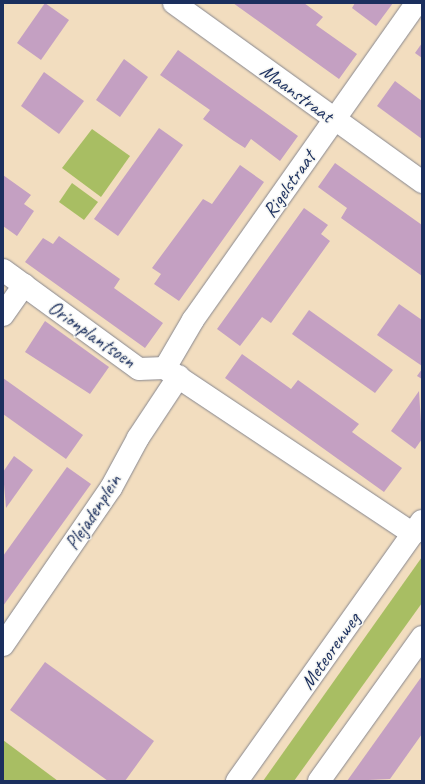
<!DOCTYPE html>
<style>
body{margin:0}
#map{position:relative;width:425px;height:784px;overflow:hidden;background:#f2ddbf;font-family:Caveat,sans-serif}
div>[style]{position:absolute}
.green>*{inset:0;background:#a8be63}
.building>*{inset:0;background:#c4a0c2}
.roads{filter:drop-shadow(0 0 1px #86868e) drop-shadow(0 0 1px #86868e)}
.minor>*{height:22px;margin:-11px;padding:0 11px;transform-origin:11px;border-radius:11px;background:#fff}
span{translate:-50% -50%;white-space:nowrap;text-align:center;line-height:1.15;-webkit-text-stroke:3px #f6f6f2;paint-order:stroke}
.street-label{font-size:20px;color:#1b2f5e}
.frame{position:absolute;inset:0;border:4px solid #1b2f5e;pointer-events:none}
</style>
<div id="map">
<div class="green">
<div style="clip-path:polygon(92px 129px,130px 156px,101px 197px,62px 168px)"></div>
<div style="clip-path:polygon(72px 183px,98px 202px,84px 220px,59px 202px)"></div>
<div style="clip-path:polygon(422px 557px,422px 603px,294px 781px,263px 781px)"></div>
<div style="clip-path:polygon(3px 740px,58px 781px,3px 781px)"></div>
</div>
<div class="building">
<div style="clip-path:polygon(45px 3px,69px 20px,41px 60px,17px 43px)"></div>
<div style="clip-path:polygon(233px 3px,304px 3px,323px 17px,316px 25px,357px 54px,339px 79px)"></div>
<div style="clip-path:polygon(355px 3px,393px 3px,376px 26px,352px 8px)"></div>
<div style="clip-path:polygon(422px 43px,422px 58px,415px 53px)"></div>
<div style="clip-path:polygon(178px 50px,298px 136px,280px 161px,251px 139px,245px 148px,234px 141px,203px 119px,210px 110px,160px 75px)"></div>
<div style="clip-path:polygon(124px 59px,148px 77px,120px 117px,96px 100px)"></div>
<div style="clip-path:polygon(44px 72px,84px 101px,59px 134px,21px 106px)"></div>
<div style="clip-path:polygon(395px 81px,422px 101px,422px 139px,377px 106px)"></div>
<div style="clip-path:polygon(159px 128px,183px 145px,118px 236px,94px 219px)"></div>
<div style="clip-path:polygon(335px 163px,422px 225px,422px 276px,341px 218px,347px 208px,318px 187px)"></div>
<div style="clip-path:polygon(240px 165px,264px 182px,179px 301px,154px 284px,161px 274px,152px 268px,203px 199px,212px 204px)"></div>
<div style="clip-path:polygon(3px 175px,31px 195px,24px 204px,34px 211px,17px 236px,3px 226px)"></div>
<div style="clip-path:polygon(304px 208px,328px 225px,321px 234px,330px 241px,271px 323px,262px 317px,240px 346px,217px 329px)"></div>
<div style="clip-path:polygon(59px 236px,120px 279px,114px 288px,163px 323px,145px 348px,25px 262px,43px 238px,53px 244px)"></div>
<div style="clip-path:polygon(399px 304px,422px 320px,422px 366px,377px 335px)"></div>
<div style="clip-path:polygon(309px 310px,393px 370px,375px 393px,292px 334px)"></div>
<div style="clip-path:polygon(45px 321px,109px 367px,90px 394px,25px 352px)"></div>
<div style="clip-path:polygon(242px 354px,291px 389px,298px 380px,359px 424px,352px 432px,402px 468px,384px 492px,225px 378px)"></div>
<div style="clip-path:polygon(422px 369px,422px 379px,417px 376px)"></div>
<div style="clip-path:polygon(3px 378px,83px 435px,66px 459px,3px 414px)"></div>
<div style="clip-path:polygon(419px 391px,422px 439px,415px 449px,391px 431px)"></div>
<div style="clip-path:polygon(14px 456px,33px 470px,6px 508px,3px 472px)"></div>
<div style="clip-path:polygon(67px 467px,91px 484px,3px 606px,3px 556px)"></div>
<div style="clip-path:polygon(45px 662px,154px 741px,125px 781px,108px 781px,10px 710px)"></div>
<div style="clip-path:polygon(422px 676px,422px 734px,390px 779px,347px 781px)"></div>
</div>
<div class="roads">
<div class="minor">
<div style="left:174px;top:3px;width:306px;rotate:35.8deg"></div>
<div style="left:3px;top:270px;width:168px;rotate:36.1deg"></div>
<div style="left:139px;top:369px;width:26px;rotate:-2deg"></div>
<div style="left:3px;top:315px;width:37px;rotate:-55deg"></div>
<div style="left:165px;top:368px;width:56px;rotate:-59.7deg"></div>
<div style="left:193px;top:320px;width:388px;rotate:-54.8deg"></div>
<div style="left:166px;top:369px;width:297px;rotate:33.7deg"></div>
<div style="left:3px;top:645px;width:191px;rotate:-55.5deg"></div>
<div style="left:111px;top:488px;width:57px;rotate:-61.6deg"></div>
<div style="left:138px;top:438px;width:74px;rotate:-56.5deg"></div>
<div style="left:237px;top:781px;width:319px;rotate:-54.6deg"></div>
<div style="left:319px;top:781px;width:177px;rotate:-54.4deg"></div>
</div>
</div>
<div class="street-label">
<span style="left:297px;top:93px;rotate:36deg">Maanstraat</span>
<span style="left:289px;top:184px;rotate:-55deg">Rigelstraat</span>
<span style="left:92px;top:334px;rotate:35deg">Orionplantsoen</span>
<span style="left:93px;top:512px;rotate:-57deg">Plejadenplein</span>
<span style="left:330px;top:651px;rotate:-55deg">Meteorenweg</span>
</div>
<div class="frame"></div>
</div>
